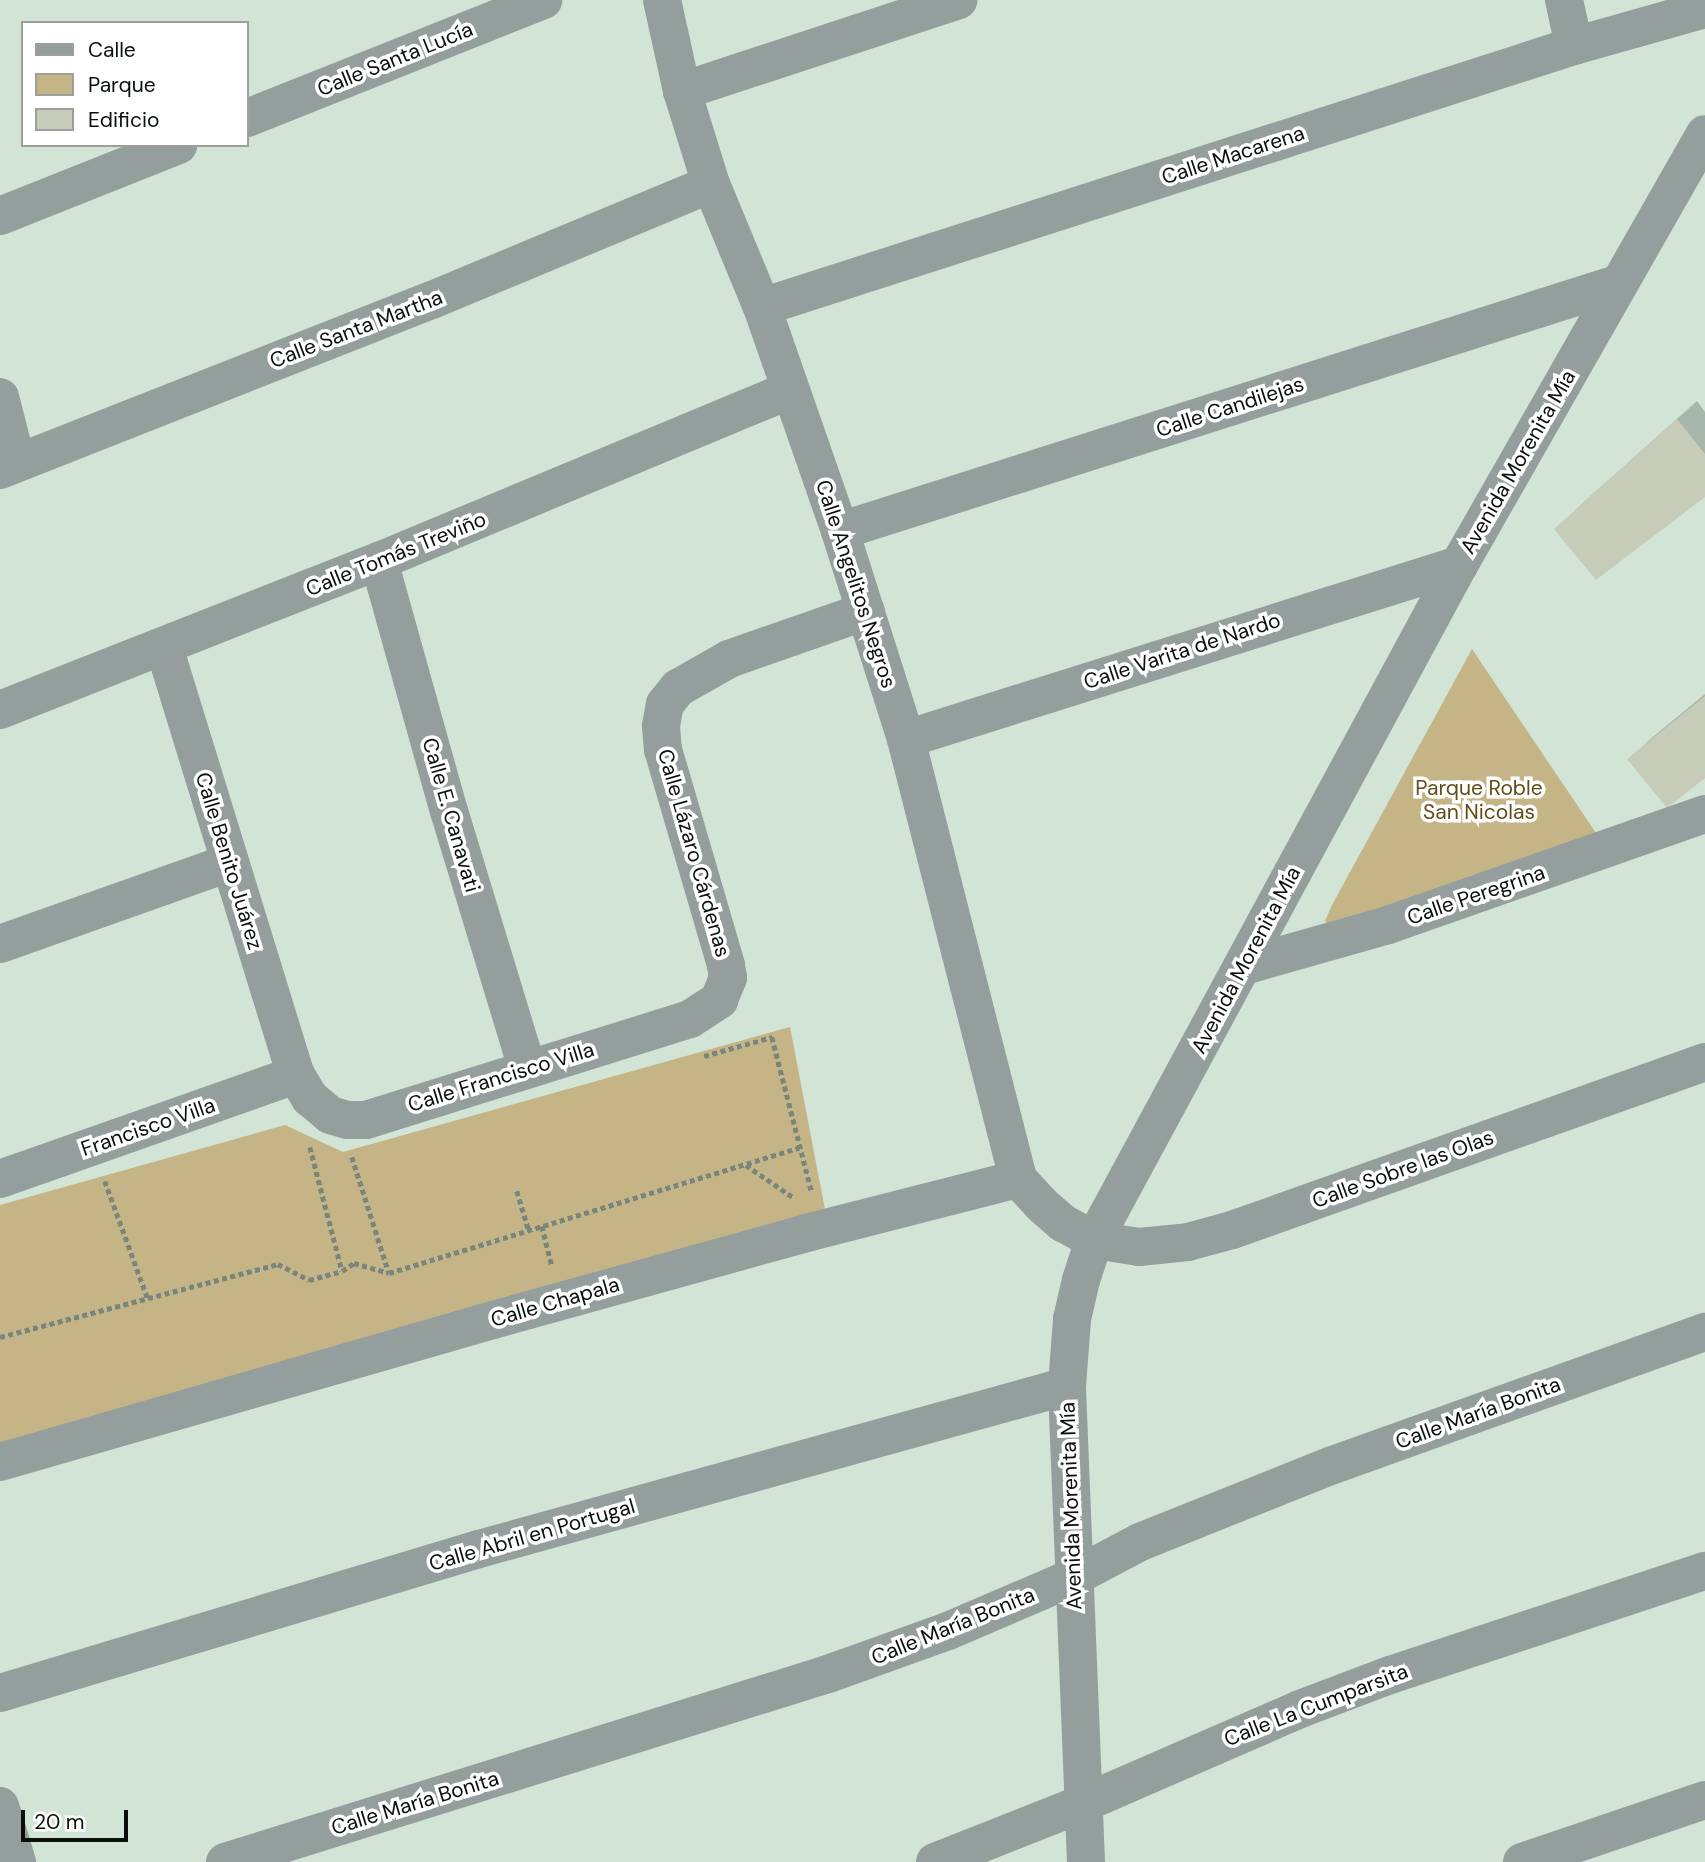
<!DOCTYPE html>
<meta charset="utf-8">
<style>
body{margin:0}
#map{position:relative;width:1705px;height:1862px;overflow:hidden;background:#d1e4d6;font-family:"DM Sans",sans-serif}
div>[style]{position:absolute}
.green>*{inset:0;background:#c5b486}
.shadow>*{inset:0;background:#0003}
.building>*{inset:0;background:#c6ccb8}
.path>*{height:4.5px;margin-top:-2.25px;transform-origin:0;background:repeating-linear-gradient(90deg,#79867d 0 5px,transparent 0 8.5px)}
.minor>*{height:38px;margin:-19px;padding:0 19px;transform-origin:19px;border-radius:19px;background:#949f9d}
.tertiary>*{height:38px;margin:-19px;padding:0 19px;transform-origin:19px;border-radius:19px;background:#949f9d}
span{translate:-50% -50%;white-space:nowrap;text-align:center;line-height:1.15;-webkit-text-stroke:7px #fff;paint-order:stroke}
.street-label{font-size:21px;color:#090f0b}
.park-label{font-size:21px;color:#604d15}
.legend{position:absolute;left:21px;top:21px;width:228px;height:126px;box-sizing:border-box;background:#fff;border:2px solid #9d9f9d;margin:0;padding:9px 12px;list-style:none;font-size:21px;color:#090f0b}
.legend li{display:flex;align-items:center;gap:14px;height:35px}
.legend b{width:35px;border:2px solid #9d9f9d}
.scale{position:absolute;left:21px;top:1810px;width:107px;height:32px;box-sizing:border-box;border:4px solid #090f0b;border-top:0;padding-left:9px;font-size:21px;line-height:24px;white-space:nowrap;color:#090f0b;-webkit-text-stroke:5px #fff;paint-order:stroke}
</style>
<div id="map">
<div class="green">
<div style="clip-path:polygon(1472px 649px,1600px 839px,1336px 931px,1325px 921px,1332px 905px)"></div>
<div style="clip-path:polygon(790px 1027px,827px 1220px,0 1458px,0 1205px,285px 1125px,343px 1152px)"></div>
</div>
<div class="shadow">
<div style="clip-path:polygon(1697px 401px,1705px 412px,1705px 495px,1575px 510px)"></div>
<div style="clip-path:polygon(1705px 694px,1705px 775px,1630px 760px,1648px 741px)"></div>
</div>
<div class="building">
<div style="clip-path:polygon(1677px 419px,1705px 454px,1705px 497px,1596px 580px,1554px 529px)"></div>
<div style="clip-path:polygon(1705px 696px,1705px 778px,1667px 808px,1627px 759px)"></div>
</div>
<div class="path">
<div style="left:704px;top:1056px;width:71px;rotate:-15.6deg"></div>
<div style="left:772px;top:1037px;width:161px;rotate:75.6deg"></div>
<div style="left:310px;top:1147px;width:128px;rotate:75.5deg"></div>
<div style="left:352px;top:1157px;width:122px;rotate:72.3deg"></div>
<div style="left:746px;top:1165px;width:58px;rotate:34.5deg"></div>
<div style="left:105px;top:1181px;width:126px;rotate:70deg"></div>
<div style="left:517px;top:1191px;width:42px;rotate:73.3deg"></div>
<div style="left:542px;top:1226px;width:41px;rotate:76deg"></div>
<div style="left:0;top:1337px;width:287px;rotate:-14.7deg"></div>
<div style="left:278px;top:1264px;width:35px;rotate:27deg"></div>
<div style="left:309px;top:1280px;width:34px;rotate:-15deg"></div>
<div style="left:342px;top:1271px;width:14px;rotate:-34deg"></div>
<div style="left:354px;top:1263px;width:36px;rotate:16deg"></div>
<div style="left:389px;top:1273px;width:429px;rotate:-17deg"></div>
</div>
<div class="minor">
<div style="left:662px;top:0;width:93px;rotate:77.6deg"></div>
<div style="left:682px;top:91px;width:97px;rotate:72.7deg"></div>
<div style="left:711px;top:184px;width:133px;rotate:67.5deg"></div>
<div style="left:762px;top:307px;width:237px;rotate:70.8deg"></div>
<div style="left:840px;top:531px;width:218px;rotate:72.4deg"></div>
<div style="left:906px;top:739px;width:454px;rotate:75.7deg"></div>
<div style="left:1018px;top:1179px;width:35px;rotate:47deg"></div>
<div style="left:1042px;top:1205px;width:28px;rotate:41deg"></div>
<div style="left:1063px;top:1223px;width:35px;rotate:29deg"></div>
<div style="left:1094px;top:1240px;width:46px;rotate:8.8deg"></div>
<div style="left:1139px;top:1247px;width:49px;rotate:-5.8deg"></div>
<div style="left:1188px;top:1242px;width:46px;rotate:-15.3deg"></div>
<div style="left:1232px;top:1230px;width:502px;rotate:-19.55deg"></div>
<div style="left:1564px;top:0;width:47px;rotate:77.7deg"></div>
<div style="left:682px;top:91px;width:291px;rotate:-18.2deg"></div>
<div style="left:247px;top:118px;width:319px;rotate:-21.7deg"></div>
<div style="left:0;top:216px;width:192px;rotate:-21.7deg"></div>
<div style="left:762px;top:307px;width:853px;rotate:-17.82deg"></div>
<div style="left:1574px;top:46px;width:136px;rotate:-15.8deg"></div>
<div style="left:0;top:397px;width:68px;rotate:75.6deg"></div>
<div style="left:0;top:470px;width:464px;rotate:-21.5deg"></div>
<div style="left:432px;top:300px;width:302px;rotate:-22.6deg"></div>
<div style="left:840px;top:531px;width:818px;rotate:-17.64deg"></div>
<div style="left:379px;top:561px;width:260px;rotate:74.4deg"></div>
<div style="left:449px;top:811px;width:269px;rotate:73.1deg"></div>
<div style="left:164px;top:647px;width:448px;rotate:72.9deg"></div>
<div style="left:296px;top:1075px;width:27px;rotate:59deg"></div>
<div style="left:310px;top:1098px;width:26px;rotate:40deg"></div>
<div style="left:330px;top:1115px;width:18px;rotate:16deg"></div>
<div style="left:347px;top:1120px;width:19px"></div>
<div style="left:366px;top:1120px;width:339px;rotate:-17.3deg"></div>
<div style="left:690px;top:1019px;width:35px;rotate:-33deg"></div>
<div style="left:719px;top:1000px;width:24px;rotate:-68deg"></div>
<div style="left:728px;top:978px;width:13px;rotate:-99deg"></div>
<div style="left:726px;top:965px;width:224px;rotate:-106.3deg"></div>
<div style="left:663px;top:750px;width:24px;rotate:-95deg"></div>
<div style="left:661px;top:726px;width:22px;rotate:-80deg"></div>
<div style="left:665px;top:704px;width:21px;rotate:-51deg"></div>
<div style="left:678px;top:688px;width:59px;rotate:-29.6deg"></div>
<div style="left:729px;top:659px;width:145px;rotate:-19.3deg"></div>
<div style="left:0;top:710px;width:407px;rotate:-21.5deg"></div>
<div style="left:379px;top:561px;width:444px;rotate:-22.6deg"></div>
<div style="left:906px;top:739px;width:580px;rotate:-17.47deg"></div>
<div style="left:0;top:944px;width:243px;rotate:-19.5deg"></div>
<div style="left:1244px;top:966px;width:150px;rotate:-15.9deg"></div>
<div style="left:1388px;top:925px;width:336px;rotate:-19.3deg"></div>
<div style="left:0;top:1179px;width:314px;rotate:-19.4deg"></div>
<div style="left:0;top:1462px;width:513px;rotate:-16.07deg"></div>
<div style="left:493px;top:1320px;width:329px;rotate:-15.5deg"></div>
<div style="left:810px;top:1232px;width:215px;rotate:-14.3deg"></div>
<div style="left:0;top:1693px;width:500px;rotate:-16.73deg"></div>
<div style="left:479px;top:1549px;width:610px;rotate:-15.49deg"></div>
<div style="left:0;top:1806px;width:59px;rotate:73.1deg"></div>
<div style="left:225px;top:1862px;width:632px;rotate:-17.32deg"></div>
<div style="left:828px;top:1674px;width:127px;rotate:-19.7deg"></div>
<div style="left:948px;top:1631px;width:137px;rotate:-23.2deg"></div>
<div style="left:1074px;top:1577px;width:75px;rotate:-27.9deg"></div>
<div style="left:1140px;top:1542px;width:208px;rotate:-21.8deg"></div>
<div style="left:1333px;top:1465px;width:395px;rotate:-19.7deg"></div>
<div style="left:935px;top:1862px;width:160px;rotate:-21.6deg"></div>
<div style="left:1084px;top:1803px;width:236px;rotate:-23.5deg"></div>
<div style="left:1300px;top:1709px;width:96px;rotate:-20.7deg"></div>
<div style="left:1390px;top:1675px;width:332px;rotate:-18.3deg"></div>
<div style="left:1522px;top:1862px;width:193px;rotate:-18.7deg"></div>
</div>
<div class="tertiary">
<div style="left:1086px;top:1862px;width:476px;rotate:-92.3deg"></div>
<div style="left:1067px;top:1386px;width:67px;rotate:-85.7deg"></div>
<div style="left:1072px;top:1319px;width:40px;rotate:-77deg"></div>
<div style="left:1081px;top:1280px;width:42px;rotate:-72deg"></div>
<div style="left:1094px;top:1240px;width:767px;rotate:-61.6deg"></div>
<div style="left:1459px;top:565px;width:496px;rotate:-60.3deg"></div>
</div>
<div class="street-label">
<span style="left:395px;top:59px;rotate:-22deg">Calle Santa Lucía</span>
<span style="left:1233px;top:155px;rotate:-18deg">Calle Macarena</span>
<span style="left:356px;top:329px;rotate:-21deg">Calle Santa Martha</span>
<span style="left:1230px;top:407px;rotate:-18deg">Calle Candilejas</span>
<span style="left:1518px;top:462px;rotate:-60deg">Avenida Morenita Mía</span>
<span style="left:396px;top:554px;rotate:-22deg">Calle Tomás Treviño</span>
<span style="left:856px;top:584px;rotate:72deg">Calle Angelitos Negros</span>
<span style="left:1182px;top:651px;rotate:-18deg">Calle Varita de Nardo</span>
<span style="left:451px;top:815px;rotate:74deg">Calle E. Canavati</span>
<span style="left:694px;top:853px;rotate:74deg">Calle Lázaro Cárdenas</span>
<span style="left:229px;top:861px;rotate:73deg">Calle Benito Juárez</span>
<span style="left:1476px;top:895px;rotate:-19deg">Calle Peregrina</span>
<span style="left:1246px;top:960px;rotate:-62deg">Avenida Morenita Mía</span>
<span style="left:501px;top:1077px;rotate:-17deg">Calle Francisco Villa</span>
<span style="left:148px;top:1127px;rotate:-19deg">Francisco Villa</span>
<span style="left:1403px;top:1169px;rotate:-20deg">Calle Sobre las Olas</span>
<span style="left:555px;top:1302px;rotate:-16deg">Calle Chapala</span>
<span style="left:1478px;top:1413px;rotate:-20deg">Calle María Bonita</span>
<span style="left:1071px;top:1506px;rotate:-92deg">Avenida Morenita Mía</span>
<span style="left:532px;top:1535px;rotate:-16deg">Calle Abril en Portugal</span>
<span style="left:953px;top:1626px;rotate:-22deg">Calle María Bonita</span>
<span style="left:1316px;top:1705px;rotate:-21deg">Calle La Cumparsita</span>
<span style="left:415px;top:1803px;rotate:-17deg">Calle María Bonita</span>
</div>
<div class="park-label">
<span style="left:1479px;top:800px">Parque Roble<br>San Nicolas</span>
</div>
<ul class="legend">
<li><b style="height:9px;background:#949f9d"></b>Calle</li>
<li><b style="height:19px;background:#c5b486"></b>Parque</li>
<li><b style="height:19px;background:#c6ccb8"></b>Edificio</li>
</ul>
<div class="scale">20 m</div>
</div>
